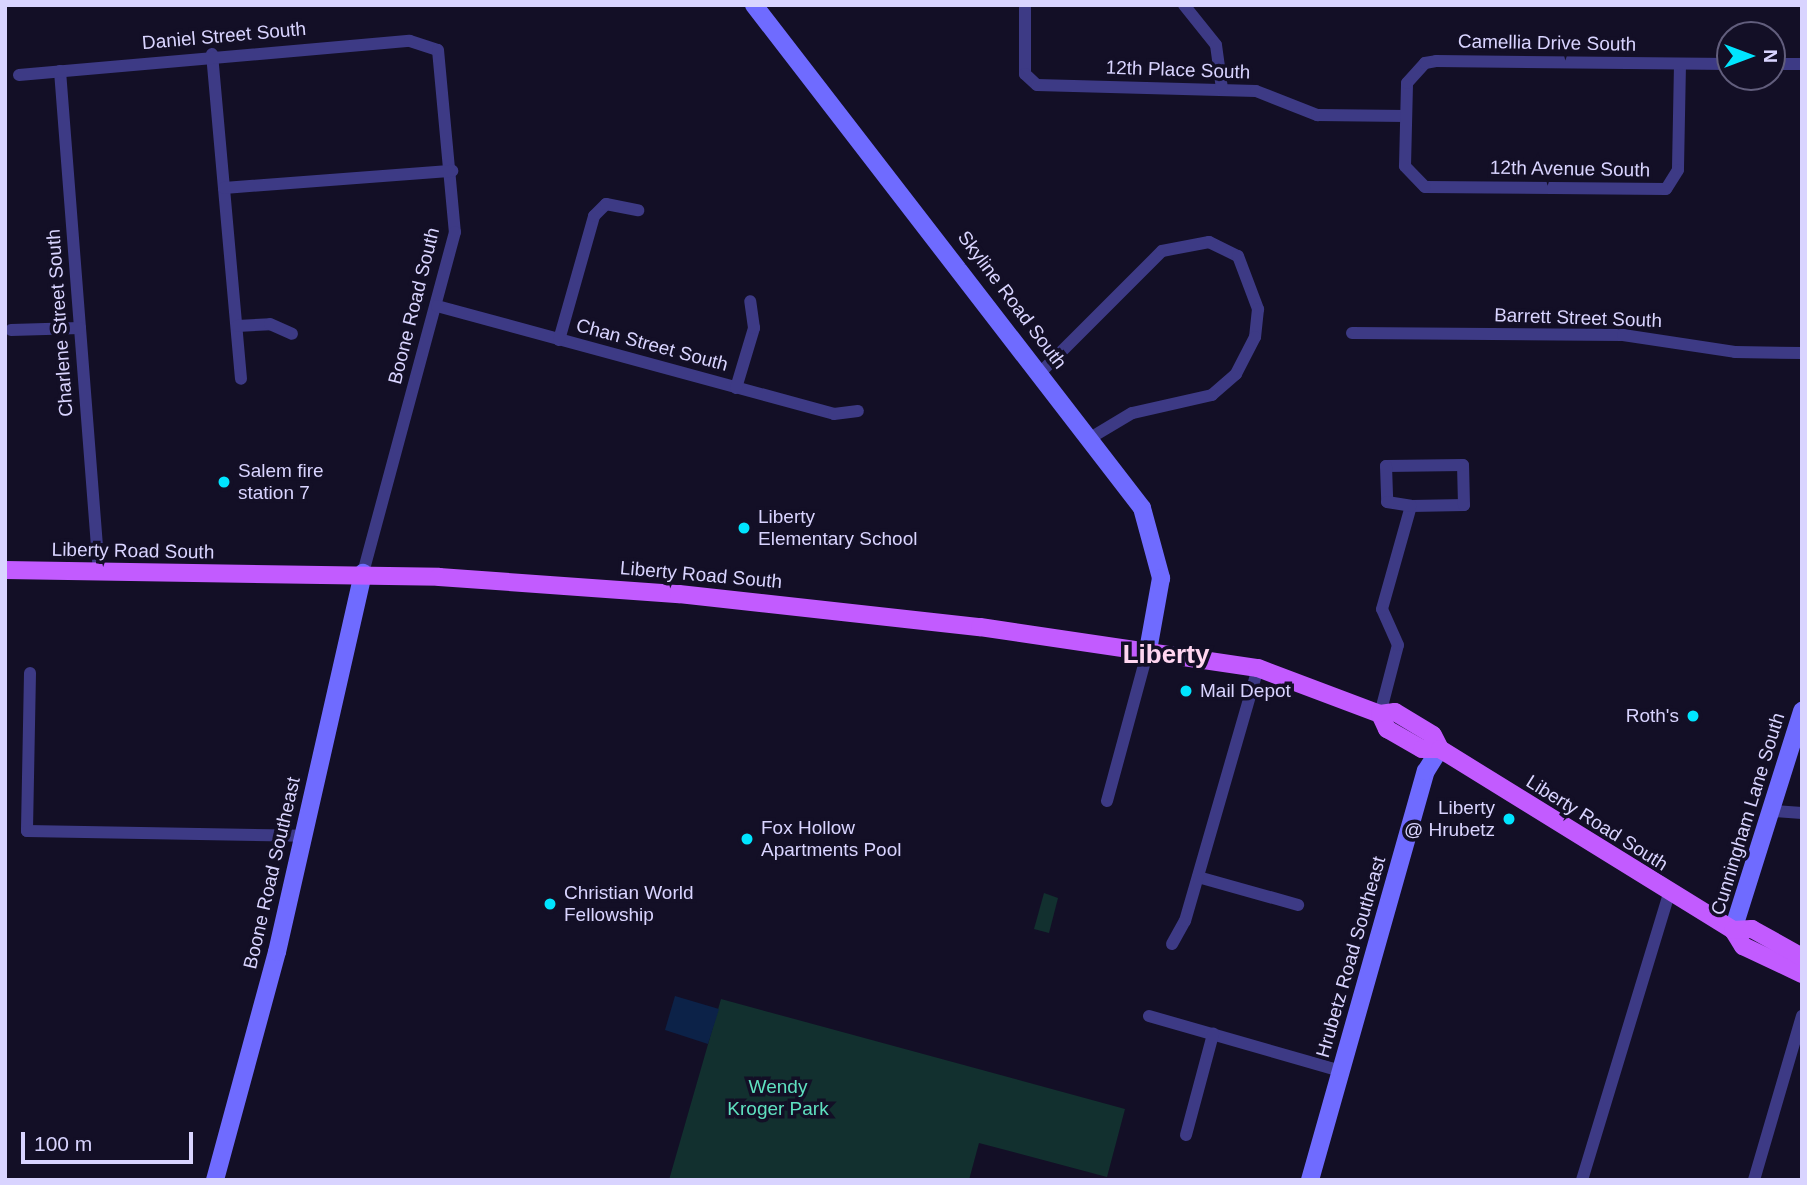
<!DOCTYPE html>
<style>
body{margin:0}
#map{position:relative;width:1807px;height:1185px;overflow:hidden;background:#130f26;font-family:Helvetica,sans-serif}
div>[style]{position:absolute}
.green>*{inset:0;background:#12302f}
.water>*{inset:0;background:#0c2248}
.street>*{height:12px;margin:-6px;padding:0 6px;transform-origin:6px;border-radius:6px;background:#3d3a85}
.secondary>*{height:18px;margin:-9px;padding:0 9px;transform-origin:9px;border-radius:9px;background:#6f6bff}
.primary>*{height:18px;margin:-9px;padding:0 9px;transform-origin:9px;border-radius:9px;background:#c25bff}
.dots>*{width:19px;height:19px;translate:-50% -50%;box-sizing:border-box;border:4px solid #130f26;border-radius:50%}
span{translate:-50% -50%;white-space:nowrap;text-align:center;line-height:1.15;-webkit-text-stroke:7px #130f26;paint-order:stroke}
.street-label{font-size:19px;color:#d9d4ff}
.poi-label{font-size:19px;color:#d9d4ff}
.left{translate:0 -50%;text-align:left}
.right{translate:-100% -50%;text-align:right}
.park-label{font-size:19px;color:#5fe0c0}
.district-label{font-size:26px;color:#ffd6f0;font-weight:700}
.frame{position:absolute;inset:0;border:7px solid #d9d4ff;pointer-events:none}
.north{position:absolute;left:1716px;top:21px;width:70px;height:70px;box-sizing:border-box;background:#130f26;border:2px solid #625e7d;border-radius:50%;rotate:90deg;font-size:19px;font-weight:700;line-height:28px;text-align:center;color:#d9d4ff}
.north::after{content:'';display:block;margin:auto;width:24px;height:32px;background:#00e5ff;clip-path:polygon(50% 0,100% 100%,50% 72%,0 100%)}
.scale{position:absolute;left:21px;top:1132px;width:172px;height:32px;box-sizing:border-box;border:4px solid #d9d4ff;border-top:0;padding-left:9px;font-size:21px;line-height:24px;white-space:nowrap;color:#d9d4ff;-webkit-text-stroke:5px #130f26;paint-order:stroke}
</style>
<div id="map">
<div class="green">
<div style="clip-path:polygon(1044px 893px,1058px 898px,1049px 933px,1034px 929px)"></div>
<div style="clip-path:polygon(721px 999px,1125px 1109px,1107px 1177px,979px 1143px,969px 1180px,669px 1180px)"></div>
</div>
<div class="water">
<div style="clip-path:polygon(675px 996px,719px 1009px,708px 1044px,665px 1030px)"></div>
</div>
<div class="street">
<div style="left:1025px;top:5px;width:69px;rotate:90deg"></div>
<div style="left:1025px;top:74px;width:16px;rotate:43deg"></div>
<div style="left:1037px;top:85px;width:219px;rotate:1.6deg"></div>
<div style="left:1256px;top:91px;width:66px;rotate:21.5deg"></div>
<div style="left:1317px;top:115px;width:89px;rotate:0.6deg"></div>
<div style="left:1184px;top:5px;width:51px;rotate:51.3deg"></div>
<div style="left:1216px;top:45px;width:44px;rotate:82.2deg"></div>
<div style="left:212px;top:54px;width:326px;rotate:84.9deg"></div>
<div style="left:1680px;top:64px;width:106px;rotate:91.1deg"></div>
<div style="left:1678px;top:170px;width:22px;rotate:122deg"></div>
<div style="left:1666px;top:189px;width:241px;rotate:-179.5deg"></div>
<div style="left:1425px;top:187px;width:29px;rotate:-134deg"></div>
<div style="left:1405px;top:166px;width:83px;rotate:-88.6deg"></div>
<div style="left:1407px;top:83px;width:27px;rotate:-48deg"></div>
<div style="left:1425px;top:63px;width:11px;rotate:-10deg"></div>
<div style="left:1436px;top:61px;width:294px;rotate:0.6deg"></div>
<div style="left:1772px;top:64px;width:30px"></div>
<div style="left:60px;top:71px;width:503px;rotate:85.55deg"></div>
<div style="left:19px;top:75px;width:392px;rotate:-5deg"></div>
<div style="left:410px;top:41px;width:29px;rotate:18deg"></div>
<div style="left:438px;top:50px;width:183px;rotate:84.7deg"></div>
<div style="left:455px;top:232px;width:353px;rotate:105.1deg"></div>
<div style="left:224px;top:188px;width:229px;rotate:-4.3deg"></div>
<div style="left:437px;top:306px;width:411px;rotate:15.2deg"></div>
<div style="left:834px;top:414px;width:24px;rotate:-7deg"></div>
<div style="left:237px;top:326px;width:33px;rotate:-3deg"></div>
<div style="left:270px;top:324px;width:24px;rotate:24deg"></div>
<div style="left:11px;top:330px;width:69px;rotate:-1.7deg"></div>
<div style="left:1352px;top:333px;width:271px;rotate:0.4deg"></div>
<div style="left:1623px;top:335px;width:113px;rotate:8.6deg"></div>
<div style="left:1735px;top:352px;width:67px;rotate:0.9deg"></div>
<div style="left:559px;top:340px;width:129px;rotate:-74.2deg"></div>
<div style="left:594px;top:216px;width:17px;rotate:-45deg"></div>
<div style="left:606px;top:204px;width:33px;rotate:11deg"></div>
<div style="left:1041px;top:372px;width:171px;rotate:-45deg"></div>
<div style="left:1162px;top:251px;width:48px;rotate:-10.8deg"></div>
<div style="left:1209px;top:242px;width:32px;rotate:26deg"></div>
<div style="left:1238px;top:256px;width:57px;rotate:69.3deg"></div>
<div style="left:1258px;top:309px;width:28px;rotate:96deg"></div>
<div style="left:1255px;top:337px;width:42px;rotate:117.2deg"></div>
<div style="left:1236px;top:374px;width:32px;rotate:139deg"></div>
<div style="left:1212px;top:395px;width:82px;rotate:167.3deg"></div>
<div style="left:1132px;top:413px;width:47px;rotate:149deg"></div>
<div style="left:736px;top:388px;width:63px;rotate:-73.3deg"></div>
<div style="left:754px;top:328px;width:27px;rotate:-98deg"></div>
<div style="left:30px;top:673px;width:158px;rotate:91.1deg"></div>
<div style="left:27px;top:831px;width:276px;rotate:1deg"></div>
<div style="left:1380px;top:714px;width:71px;rotate:-75.4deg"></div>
<div style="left:1398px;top:645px;width:39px;rotate:-114deg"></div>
<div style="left:1382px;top:609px;width:107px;rotate:-74.3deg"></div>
<div style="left:1411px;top:506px;width:53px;rotate:-1.1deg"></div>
<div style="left:1464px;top:505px;width:40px;rotate:-91.4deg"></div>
<div style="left:1463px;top:465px;width:77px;rotate:179.3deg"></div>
<div style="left:1386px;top:466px;width:36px;rotate:88deg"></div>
<div style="left:1387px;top:502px;width:24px;rotate:9deg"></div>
<div style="left:1107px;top:801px;width:156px;rotate:-74.8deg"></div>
<div style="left:1773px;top:811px;width:29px;rotate:4deg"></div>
<div style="left:1198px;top:877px;width:104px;rotate:15.6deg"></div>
<div style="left:1172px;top:944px;width:26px;rotate:-61deg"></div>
<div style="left:1185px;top:921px;width:263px;rotate:-73.9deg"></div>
<div style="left:1149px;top:1016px;width:200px;rotate:16deg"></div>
<div style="left:1186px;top:1135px;width:105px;rotate:-75deg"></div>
<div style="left:1582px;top:1180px;width:299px;rotate:-73.1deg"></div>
<div style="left:1754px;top:1180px;width:171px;rotate:-73.7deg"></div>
</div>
<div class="secondary">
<div style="left:754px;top:5px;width:635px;rotate:52.35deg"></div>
<div style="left:1142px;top:508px;width:73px;rotate:74.8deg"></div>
<div style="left:1161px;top:578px;width:73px;rotate:100.2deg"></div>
<div style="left:1733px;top:930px;width:230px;rotate:-72.5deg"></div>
<div style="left:215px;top:1180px;width:236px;rotate:-74.8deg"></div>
<div style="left:277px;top:952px;width:389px;rotate:-77.2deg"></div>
<div style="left:1310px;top:1180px;width:425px;rotate:-74.2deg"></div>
<div style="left:1426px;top:771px;width:26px;rotate:-58deg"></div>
</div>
<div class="primary">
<div style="left:5px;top:570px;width:434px;rotate:0.9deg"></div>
<div style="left:439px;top:577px;width:241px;rotate:4.1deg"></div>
<div style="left:679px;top:594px;width:303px;rotate:6.3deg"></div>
<div style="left:980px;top:627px;width:281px;rotate:8.4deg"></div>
<div style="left:1258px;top:668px;width:130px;rotate:20.7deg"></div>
<div style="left:1380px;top:714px;width:15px;rotate:-8deg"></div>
<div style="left:1395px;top:712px;width:44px;rotate:31.2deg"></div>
<div style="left:1433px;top:735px;width:16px;rotate:63deg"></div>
<div style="left:1380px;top:714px;width:17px;rotate:65deg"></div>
<div style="left:1387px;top:729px;width:40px;rotate:29.7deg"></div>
<div style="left:1422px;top:749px;width:18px"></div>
<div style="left:1440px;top:749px;width:344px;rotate:31.7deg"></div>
<div style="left:1733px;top:930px;width:19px;rotate:58deg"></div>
<div style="left:1743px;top:946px;width:65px;rotate:25.4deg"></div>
<div style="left:1733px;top:930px;width:19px;rotate:-3deg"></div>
<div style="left:1752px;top:929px;width:57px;rotate:29.2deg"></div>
</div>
<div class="dots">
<div style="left:224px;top:482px;background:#00e5ff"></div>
<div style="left:744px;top:528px;background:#00e5ff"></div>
<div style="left:1186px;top:691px;background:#00e5ff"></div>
<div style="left:1693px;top:716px;background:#00e5ff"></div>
<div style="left:1509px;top:819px;background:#00e5ff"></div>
<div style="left:747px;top:839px;background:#00e5ff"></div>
<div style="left:550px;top:904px;background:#00e5ff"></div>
</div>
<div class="street-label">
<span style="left:224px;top:36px;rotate:-5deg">Daniel Street South</span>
<span style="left:1547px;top:43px;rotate:1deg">Camellia Drive South</span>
<span style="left:1178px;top:70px;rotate:2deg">12th Place South</span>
<span style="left:1570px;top:169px;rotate:1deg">12th Avenue South</span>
<span style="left:1012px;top:300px;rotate:53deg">Skyline Road South</span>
<span style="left:414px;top:306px;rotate:-76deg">Boone Road South</span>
<span style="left:1578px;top:318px;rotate:2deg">Barrett Street South</span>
<span style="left:60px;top:323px;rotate:-94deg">Charlene Street South</span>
<span style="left:652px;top:345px;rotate:15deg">Chan Street South</span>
<span style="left:133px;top:551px;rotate:1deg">Liberty Road South</span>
<span style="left:701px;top:575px;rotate:5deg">Liberty Road South</span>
<span style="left:1748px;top:814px;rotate:-73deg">Cunningham Lane South</span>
<span style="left:1597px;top:823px;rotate:32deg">Liberty Road South</span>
<span style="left:272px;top:873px;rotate:-77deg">Boone Road Southeast</span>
<span style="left:1351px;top:957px;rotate:-74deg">Hrubetz Road Southeast</span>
</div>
<div class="poi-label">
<span class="left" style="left:238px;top:482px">Salem fire<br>station 7</span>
<span class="left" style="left:758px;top:528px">Liberty<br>Elementary School</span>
<span class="left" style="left:1200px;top:691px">Mail Depot</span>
<span class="right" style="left:1679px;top:716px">Roth's</span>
<span class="right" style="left:1495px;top:819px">Liberty<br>@ Hrubetz</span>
<span class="left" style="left:761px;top:839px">Fox Hollow<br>Apartments Pool</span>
<span class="left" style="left:564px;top:904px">Christian World<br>Fellowship</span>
</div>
<div class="park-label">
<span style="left:778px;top:1098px">Wendy<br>Kroger Park</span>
</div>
<div class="district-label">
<span style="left:1166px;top:655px">Liberty</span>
</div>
<div class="frame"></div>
<div class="north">N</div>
<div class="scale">100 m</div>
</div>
